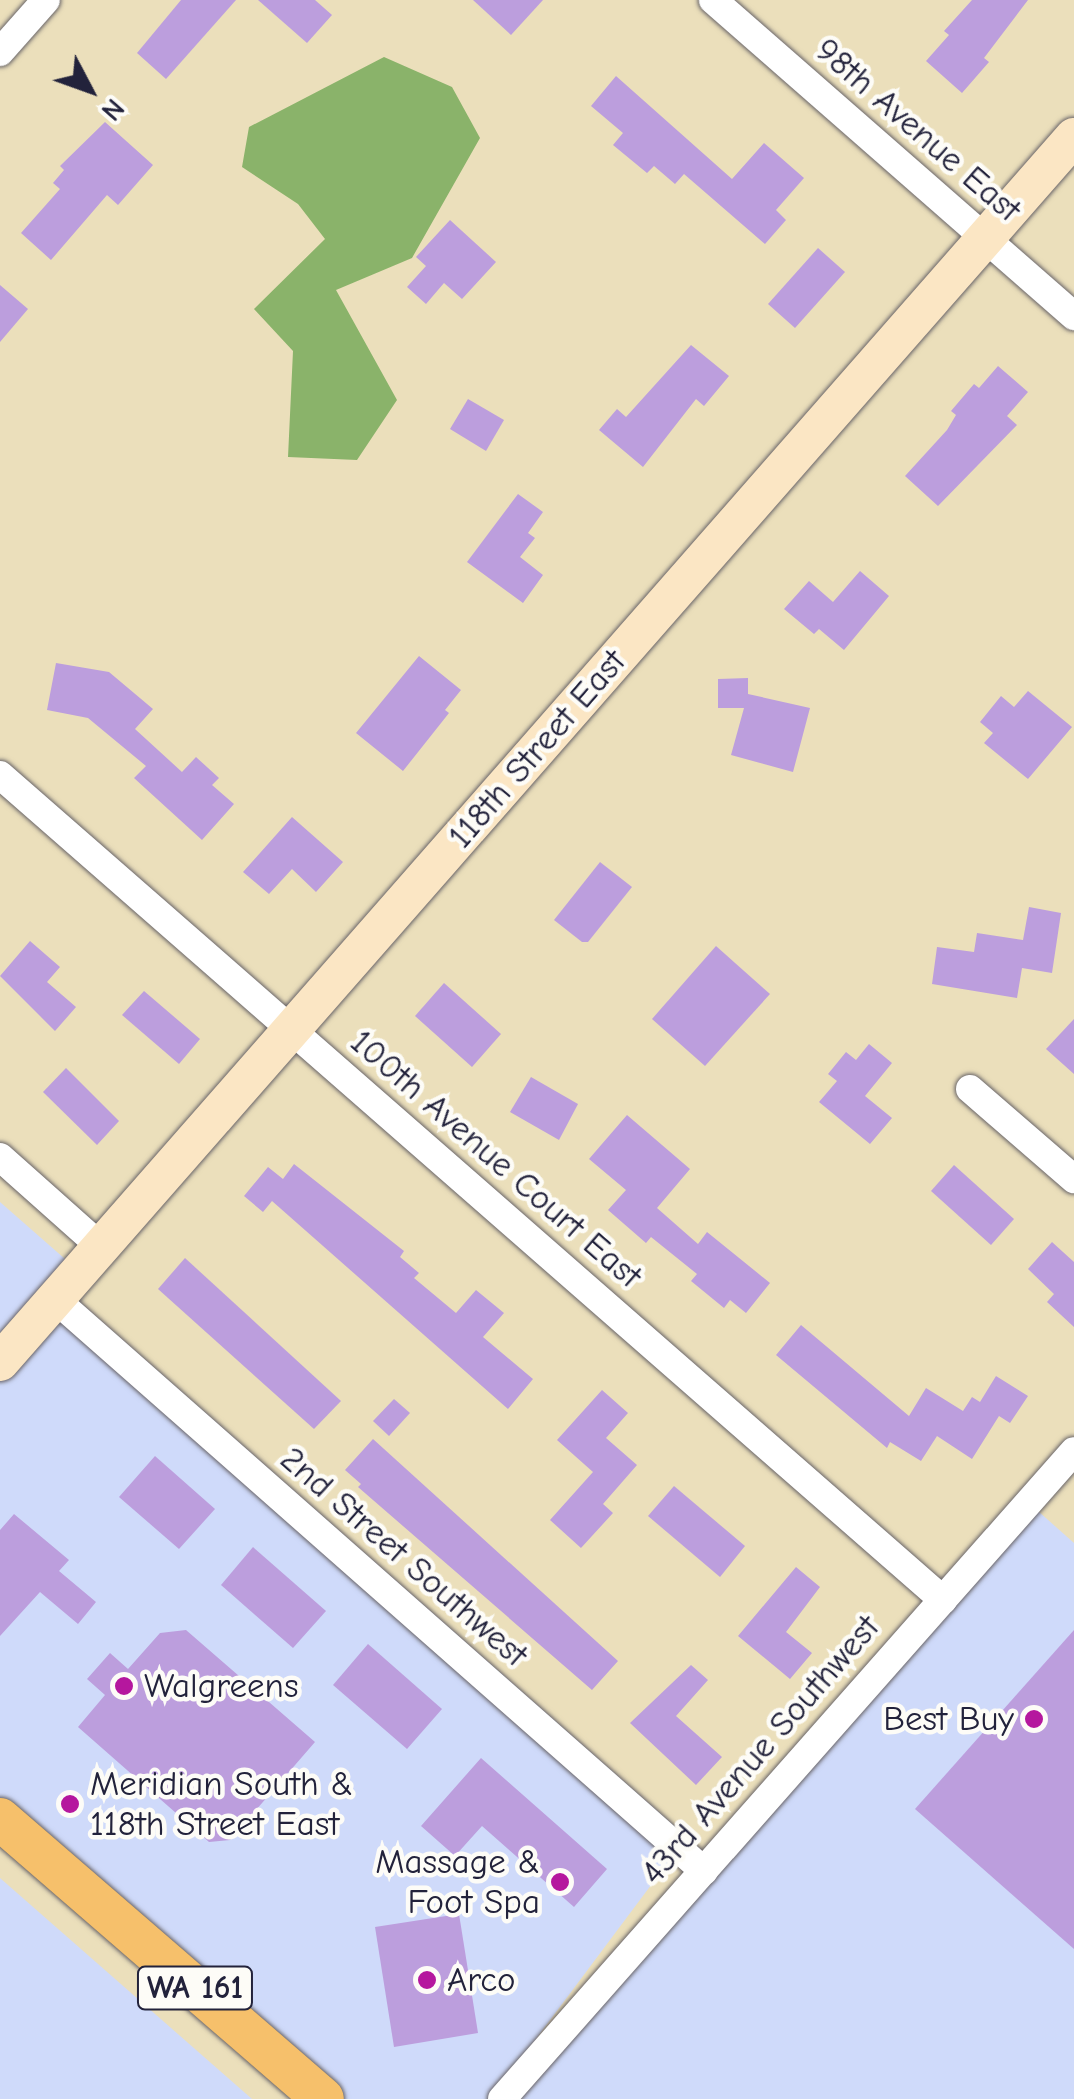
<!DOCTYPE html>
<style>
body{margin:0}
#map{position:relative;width:1074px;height:2099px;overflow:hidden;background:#ebdfbb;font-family:"Comic Neue",sans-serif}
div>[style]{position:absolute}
.built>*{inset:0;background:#cfdafa}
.forest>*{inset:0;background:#8ab36a}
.building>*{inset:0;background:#bc9edd}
.roads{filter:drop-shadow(0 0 2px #686468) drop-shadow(0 0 2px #686468)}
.street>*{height:28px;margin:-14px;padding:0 14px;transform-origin:14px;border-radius:14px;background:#fff}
.secondary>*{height:38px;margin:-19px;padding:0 19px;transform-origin:19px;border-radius:19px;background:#fbe6c4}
.primary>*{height:42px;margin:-21px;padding:0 21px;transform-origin:21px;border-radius:21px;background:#f6c06b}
.dots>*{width:28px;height:28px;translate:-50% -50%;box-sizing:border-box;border:5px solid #fdfcf7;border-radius:50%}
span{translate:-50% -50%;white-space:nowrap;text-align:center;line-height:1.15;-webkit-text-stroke:9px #fdfcf7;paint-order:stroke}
.shield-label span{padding:2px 8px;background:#fdfcf7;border:2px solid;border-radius:8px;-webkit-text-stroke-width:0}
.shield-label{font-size:32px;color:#22223b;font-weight:700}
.street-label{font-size:35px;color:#22223b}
.poi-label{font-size:35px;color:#22223b}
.left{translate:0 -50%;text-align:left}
.right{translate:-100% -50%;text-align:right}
.north{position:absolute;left:40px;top:40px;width:100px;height:100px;-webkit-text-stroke:8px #fdfcf7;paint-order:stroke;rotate:131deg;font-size:28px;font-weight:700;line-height:40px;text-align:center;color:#22223b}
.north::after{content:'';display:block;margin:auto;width:35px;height:45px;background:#22223b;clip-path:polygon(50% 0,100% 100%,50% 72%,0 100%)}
</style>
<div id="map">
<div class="built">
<div style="clip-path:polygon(0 1202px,89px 1280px,74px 1297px,687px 1837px,491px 2099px,323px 2099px,0 1819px)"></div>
<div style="clip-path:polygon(1029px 1503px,1074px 1543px,1074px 2099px,502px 2099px)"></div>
<div style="clip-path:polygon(0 1878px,252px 2099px,0 2099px)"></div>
</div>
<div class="forest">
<div style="clip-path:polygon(384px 57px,452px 87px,480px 138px,412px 258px,336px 290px,397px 400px,357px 460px,288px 457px,293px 351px,254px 309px,325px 239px,298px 204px,242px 167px,249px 127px)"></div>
</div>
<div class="building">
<div style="clip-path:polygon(181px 0,236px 0,166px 79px,137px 53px)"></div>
<div style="clip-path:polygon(258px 0,315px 0,332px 15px,307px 43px)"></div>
<div style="clip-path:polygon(473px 0,543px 0,511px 35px)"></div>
<div style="clip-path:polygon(972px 0,1028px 0,984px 58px,989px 62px,962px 93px,926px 61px,949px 35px,944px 31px)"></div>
<div style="clip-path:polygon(616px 76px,732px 179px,764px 143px,804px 178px,776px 210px,786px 220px,765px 244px,684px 174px,675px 184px,654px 166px,647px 173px,613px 145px,623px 133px,591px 106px)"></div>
<div style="clip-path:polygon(105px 122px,153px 165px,118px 205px,107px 195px,51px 260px,21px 233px,60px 189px,53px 183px,64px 170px,60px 166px)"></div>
<div style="clip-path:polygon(450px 220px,496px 262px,462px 299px,444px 283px,426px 304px,407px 287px,426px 266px,416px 257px)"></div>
<div style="clip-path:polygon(818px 248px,845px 272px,795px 328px,768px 304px)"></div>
<div style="clip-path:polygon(0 285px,28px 309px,0 342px)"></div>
<div style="clip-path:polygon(691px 345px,729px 376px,704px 406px,696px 399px,643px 467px,599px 430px,617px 409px,626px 417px)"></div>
<div style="clip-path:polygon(998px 366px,1028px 392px,1007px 416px,1017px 425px,938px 506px,905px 476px,947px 430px,956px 415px,951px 411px,974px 384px,979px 388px)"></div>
<div style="clip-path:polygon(468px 399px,504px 420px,486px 451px,450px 429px)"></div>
<div style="clip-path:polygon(518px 494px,543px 512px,528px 533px,535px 538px,520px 557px,543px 575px,523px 603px,467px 562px)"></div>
<div style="clip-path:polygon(860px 571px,889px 596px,844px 650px,819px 629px,814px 634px,784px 609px,809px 581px,833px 602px)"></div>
<div style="clip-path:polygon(419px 656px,461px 690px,445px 710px,449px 713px,403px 771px,356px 733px)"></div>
<div style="clip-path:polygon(56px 663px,109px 672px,153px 709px,135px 729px,182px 772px,196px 757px,219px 778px,212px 785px,234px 804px,202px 840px,134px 778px,146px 766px,88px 718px,47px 710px)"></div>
<div style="clip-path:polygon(748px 678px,748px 694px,810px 708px,793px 772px,731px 755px,744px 708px,718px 708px,718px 679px)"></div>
<div style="clip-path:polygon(1028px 691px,1072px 727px,1028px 779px,984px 743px,993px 733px,980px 722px,1001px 696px,1014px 707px)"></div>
<div style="clip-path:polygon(292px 817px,343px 862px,316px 892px,292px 869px,269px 894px,243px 872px)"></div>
<div style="clip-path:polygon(600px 862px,632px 887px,588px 942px,582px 942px,554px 920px)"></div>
<div style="clip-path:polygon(1029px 907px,1061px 913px,1052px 973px,1022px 968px,1017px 998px,932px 984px,937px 947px,974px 952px,977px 933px,1023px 940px)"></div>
<div style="clip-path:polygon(30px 941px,60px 967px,47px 982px,76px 1007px,55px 1031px,0 976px)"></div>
<div style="clip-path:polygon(716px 946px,770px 994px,705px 1066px,652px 1019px)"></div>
<div style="clip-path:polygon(444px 983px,501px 1034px,472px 1067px,415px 1016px)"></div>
<div style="clip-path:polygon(144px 991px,200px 1039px,179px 1064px,122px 1015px)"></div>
<div style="clip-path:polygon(1074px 1019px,1074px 1074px,1046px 1049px)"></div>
<div style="clip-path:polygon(869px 1044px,892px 1063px,865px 1096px,892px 1118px,870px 1144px,819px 1102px,837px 1081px,828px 1074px,846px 1052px,856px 1060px)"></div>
<div style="clip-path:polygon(66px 1068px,119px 1121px,97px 1145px,43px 1092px)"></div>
<div style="clip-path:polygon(531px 1077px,578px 1104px,559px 1140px,510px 1112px)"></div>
<div style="clip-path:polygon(627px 1115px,690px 1169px,657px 1208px,698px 1244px,707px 1232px,770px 1283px,746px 1313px,730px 1300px,724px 1308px,691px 1281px,697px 1274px,651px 1237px,646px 1243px,608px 1210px,626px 1190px,589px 1159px)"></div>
<div style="clip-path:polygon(294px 1164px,404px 1251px,400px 1257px,419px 1273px,414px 1278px,456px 1313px,476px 1290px,504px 1313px,483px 1337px,533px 1379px,508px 1409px,272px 1201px,263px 1212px,244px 1196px,268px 1167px,283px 1179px)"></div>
<div style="clip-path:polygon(954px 1165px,1014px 1219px,991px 1245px,931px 1191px)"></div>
<div style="clip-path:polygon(1052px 1242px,1074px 1262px,1074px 1327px,1047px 1302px,1054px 1294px,1028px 1269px)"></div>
<div style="clip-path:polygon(185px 1258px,341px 1401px,314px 1429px,158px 1289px)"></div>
<div style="clip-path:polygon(801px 1325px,909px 1416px,926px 1388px,963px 1411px,972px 1397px,980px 1402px,996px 1376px,1028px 1396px,1010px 1423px,999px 1416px,972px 1459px,937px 1436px,921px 1461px,890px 1442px,887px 1448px,776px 1355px)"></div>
<div style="clip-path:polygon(602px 1390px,628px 1413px,606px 1438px,637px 1465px,603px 1504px,613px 1513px,581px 1548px,550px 1520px,593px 1472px,557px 1440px)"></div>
<div style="clip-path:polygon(394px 1399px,410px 1413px,389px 1436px,373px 1421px)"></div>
<div style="clip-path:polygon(373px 1439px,618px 1661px,592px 1690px,358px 1487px,361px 1484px,345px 1470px)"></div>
<div style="clip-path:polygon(155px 1456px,215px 1509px,179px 1549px,119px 1497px)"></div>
<div style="clip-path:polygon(674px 1486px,745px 1546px,720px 1577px,648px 1516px)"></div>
<div style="clip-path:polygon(14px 1514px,69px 1560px,59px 1571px,96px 1602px,78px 1624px,40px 1592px,0 1636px,0 1530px)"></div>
<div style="clip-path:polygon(253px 1547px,326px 1611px,293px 1648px,221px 1585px)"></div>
<div style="clip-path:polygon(796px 1567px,820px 1587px,786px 1632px,812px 1653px,790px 1679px,738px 1636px)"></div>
<div style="clip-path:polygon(186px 1630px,315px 1742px,230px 1840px,209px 1842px,78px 1727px,105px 1695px,87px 1679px,110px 1653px,128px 1669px,160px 1633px)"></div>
<div style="clip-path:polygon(1074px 1630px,1074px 1949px,915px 1809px)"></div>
<div style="clip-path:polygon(368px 1644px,442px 1709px,407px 1749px,333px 1685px)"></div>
<div style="clip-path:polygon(691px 1665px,708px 1680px,676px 1716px,722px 1757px,696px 1785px,630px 1723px)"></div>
<div style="clip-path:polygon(481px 1758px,607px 1869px,574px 1907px,482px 1826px,455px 1856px,421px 1826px)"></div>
<div style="clip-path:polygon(459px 1914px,478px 2033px,394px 2047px,375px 1927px)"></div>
</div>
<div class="roads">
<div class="street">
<div style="left:713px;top:0;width:480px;rotate:41.2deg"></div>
<div style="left:0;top:52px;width:69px;rotate:-48.5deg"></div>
<div style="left:0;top:775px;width:1253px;rotate:41.18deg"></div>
<div style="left:970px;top:1089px;width:138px;rotate:40.9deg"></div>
<div style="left:0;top:1157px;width:135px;rotate:41.7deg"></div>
<div style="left:55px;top:1299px;width:865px;rotate:41.39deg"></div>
<div style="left:502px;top:2099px;width:864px;rotate:-48.56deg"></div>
</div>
<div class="secondary">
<div style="left:0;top:1362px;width:1629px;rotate:-48.76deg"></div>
</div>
<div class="primary">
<div style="left:0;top:1819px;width:427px;rotate:40.9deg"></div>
</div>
</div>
<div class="dots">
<div style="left:124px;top:1686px;background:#b5179e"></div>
<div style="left:1034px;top:1719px;background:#b5179e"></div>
<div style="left:70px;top:1804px;background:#b5179e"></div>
<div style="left:560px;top:1882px;background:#b5179e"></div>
<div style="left:427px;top:1980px;background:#b5179e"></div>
</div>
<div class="shield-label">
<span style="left:195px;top:1988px">WA 161</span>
</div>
<div class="street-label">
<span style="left:918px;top:130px;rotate:41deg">98th Avenue East</span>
<span style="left:537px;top:749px;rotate:-49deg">118th Street East</span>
<span style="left:496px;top:1159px;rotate:41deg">100th Avenue Court East</span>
<span style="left:404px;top:1557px;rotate:41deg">2nd Street Southwest</span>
<span style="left:760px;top:1750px;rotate:-49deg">43rd Avenue Southwest</span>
</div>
<div class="poi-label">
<span class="left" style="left:144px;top:1686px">Walgreens</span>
<span class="right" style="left:1014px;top:1719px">Best Buy</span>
<span class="left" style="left:90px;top:1804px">Meridian South &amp;<br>118th Street East</span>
<span class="right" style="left:540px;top:1882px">Massage &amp;<br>Foot Spa</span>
<span class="left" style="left:447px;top:1980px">Arco</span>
</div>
<div class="north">N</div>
</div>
